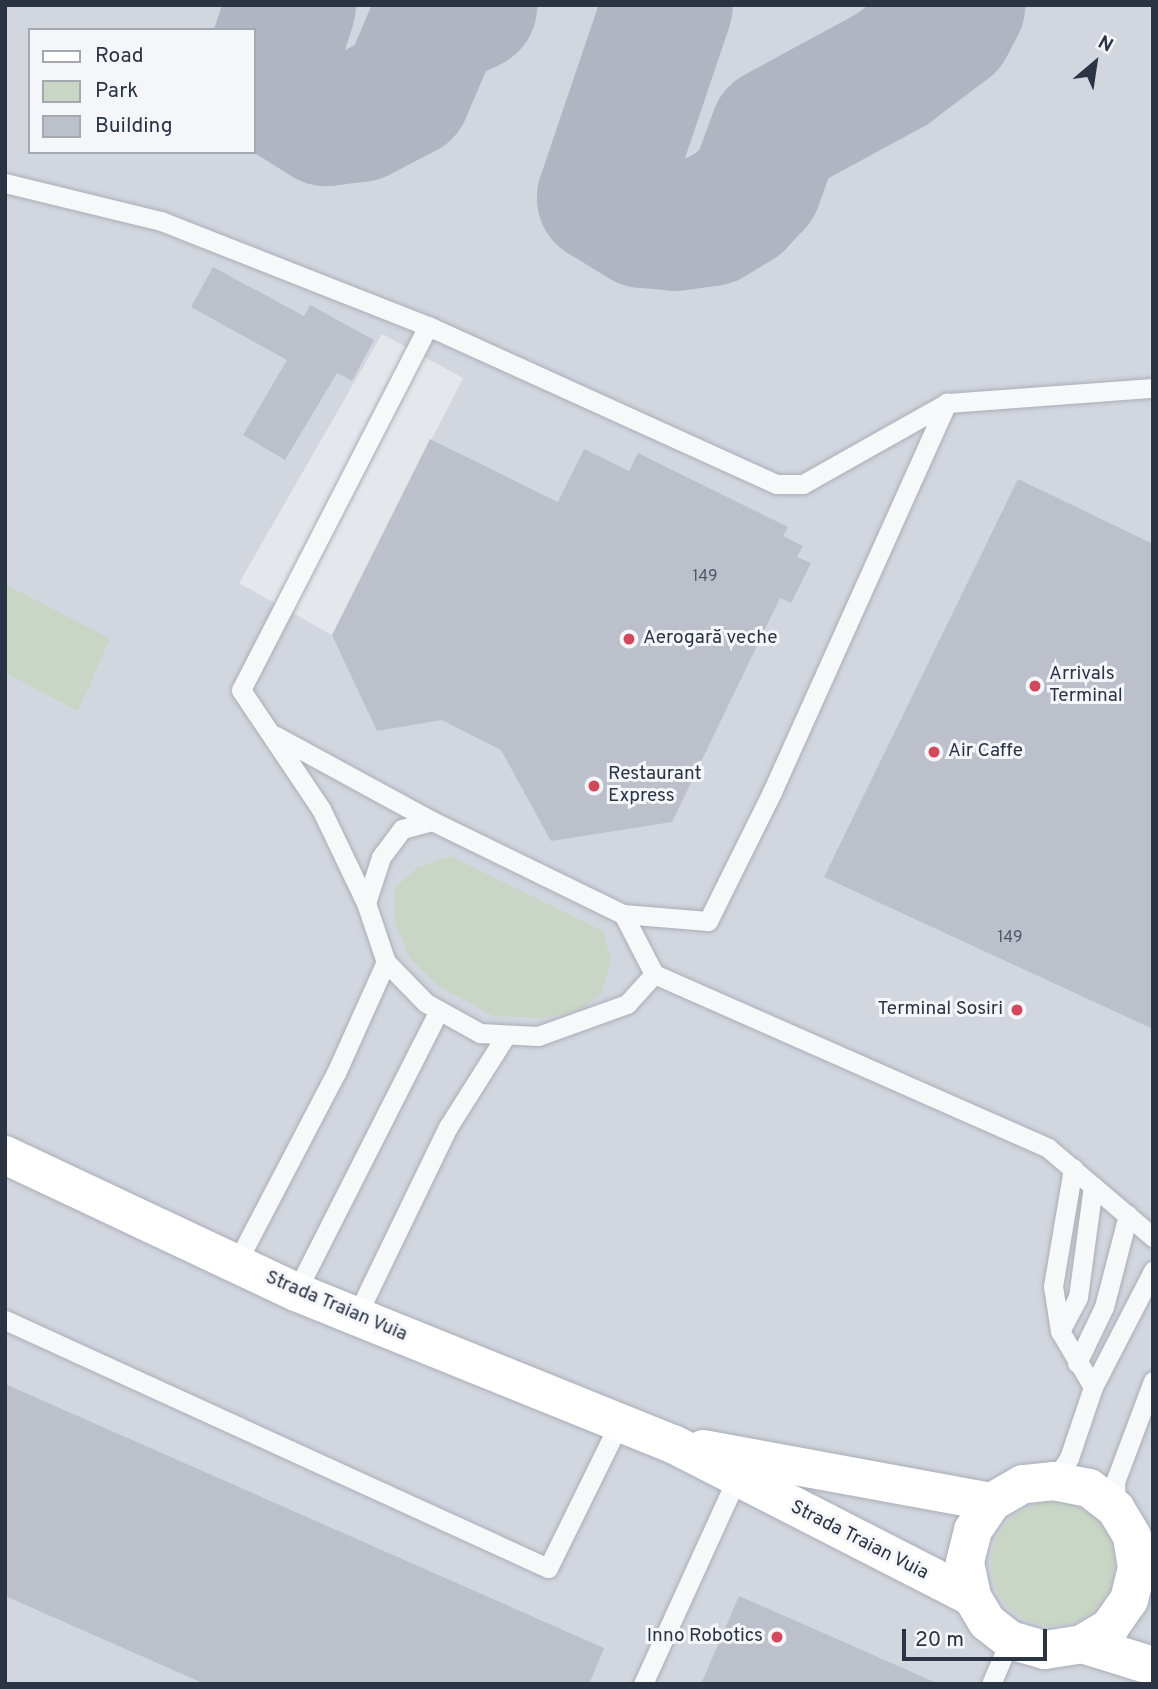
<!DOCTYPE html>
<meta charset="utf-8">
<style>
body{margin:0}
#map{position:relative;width:1158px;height:1689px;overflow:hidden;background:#e4e7ec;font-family:Overpass,sans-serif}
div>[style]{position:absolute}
.built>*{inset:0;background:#d2d6de}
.green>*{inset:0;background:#c9d6c5}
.round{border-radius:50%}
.taxiway>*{height:131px;margin:-65.5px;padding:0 65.5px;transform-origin:65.5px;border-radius:65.5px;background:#b0b6c1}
.building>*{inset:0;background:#bbc0ca}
.roads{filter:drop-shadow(0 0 2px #a9aeb7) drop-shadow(0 0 2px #a9aeb7)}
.service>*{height:19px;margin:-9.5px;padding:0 9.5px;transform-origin:9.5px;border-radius:9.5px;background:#f7f8fa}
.primary>*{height:38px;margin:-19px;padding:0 19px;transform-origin:19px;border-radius:19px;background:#fff}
.dots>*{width:19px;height:19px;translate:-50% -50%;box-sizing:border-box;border:4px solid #f4f6f9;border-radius:50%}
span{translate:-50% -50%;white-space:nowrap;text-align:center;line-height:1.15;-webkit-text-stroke:6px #f4f6f9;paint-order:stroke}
.number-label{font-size:16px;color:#4f5766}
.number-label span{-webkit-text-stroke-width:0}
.poi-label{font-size:19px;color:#2b3445}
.left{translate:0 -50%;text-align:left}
.right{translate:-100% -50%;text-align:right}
.street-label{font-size:19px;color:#2b3445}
.frame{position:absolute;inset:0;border:7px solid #2b3445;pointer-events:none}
.legend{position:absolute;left:28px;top:28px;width:228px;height:126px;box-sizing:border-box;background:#f4f6f9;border:2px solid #a4a8b1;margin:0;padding:9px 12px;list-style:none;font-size:21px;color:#2b3445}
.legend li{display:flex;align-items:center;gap:14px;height:35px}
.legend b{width:35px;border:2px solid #a4a8b1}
.north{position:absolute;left:1060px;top:28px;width:70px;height:70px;-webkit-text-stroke:5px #f4f6f9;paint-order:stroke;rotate:29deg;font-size:19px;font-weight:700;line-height:28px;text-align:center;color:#2b3445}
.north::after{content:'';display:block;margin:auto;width:24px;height:32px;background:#2b3445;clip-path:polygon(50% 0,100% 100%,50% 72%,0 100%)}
.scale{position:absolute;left:902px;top:1629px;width:145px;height:32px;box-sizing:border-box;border:4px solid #2b3445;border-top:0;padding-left:9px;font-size:21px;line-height:24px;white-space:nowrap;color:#2b3445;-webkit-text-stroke:5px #f4f6f9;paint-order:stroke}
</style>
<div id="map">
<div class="built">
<div style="clip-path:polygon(evenodd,5px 5px,1153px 5px,1153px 1684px,5px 1684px,5px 5px,30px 30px,254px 30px,254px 152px,30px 152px,30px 30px,5px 5px,382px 334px,463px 378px,332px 635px,239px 583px,382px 334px)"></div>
</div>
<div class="green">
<div style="clip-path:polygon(5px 584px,110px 639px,78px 711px,5px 673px)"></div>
<div style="clip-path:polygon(450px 856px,603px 931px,611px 959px,602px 993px,580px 1010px,543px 1018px,493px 1016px,437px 985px,411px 959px,395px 924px,395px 888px,418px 867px)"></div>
<div class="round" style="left:991px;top:1502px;width:124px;height:124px"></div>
</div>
<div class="taxiway">
<div style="left:290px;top:5px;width:49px;rotate:107.7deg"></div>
<div style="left:275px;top:52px;width:26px;rotate:90deg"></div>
<div style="left:275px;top:78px;width:27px;rotate:51deg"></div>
<div style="left:292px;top:99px;width:40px;rotate:32deg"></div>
<div style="left:326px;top:120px;width:33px;rotate:-7deg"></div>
<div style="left:359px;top:116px;width:52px;rotate:-27.6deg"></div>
<div style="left:405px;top:92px;width:76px;rotate:-66.8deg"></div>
<div style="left:435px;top:22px;width:40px;rotate:-25deg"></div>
<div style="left:667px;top:5px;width:203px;rotate:108.7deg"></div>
<div style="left:602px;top:197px;width:48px;rotate:31.4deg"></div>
<div style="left:643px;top:222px;width:32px;rotate:5deg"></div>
<div style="left:675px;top:225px;width:35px;rotate:-8deg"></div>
<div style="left:710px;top:220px;width:33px;rotate:-31deg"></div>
<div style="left:738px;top:203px;width:26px;rotate:-47deg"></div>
<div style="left:756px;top:184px;width:55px;rotate:-69.9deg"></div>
<div style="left:775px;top:132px;width:132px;rotate:-28.5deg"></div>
<div style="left:891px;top:69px;width:71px;rotate:-37deg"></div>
<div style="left:948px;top:26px;width:24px;rotate:-62deg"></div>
</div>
<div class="building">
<div style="clip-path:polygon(213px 267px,304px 316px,310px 305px,374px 340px,352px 381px,337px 373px,285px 460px,243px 435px,287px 360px,191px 307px)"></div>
<div style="clip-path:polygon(430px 439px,558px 502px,584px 449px,629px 471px,638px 453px,788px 527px,783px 536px,803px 546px,797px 557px,811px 563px,791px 603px,780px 598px,672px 822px,551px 841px,501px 750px,442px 720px,377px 731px,332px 635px)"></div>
<div style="clip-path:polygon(1018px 479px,1153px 544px,1153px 1029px,824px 877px)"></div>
<div style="clip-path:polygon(5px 1384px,604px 1648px,589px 1684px,205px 1684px,5px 1596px)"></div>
<div style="clip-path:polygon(739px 1596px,939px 1684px,701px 1684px)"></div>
</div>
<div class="roads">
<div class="service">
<div style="left:5px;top:183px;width:161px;rotate:13.7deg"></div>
<div style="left:161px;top:221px;width:287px;rotate:21.5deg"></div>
<div style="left:428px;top:326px;width:382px;rotate:24.4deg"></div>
<div style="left:776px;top:484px;width:27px"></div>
<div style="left:803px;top:484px;width:165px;rotate:-29.4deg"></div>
<div style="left:947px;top:403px;width:207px;rotate:-4.2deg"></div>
<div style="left:428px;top:326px;width:409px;rotate:117.2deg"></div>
<div style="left:241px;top:690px;width:143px;rotate:56.1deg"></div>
<div style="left:321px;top:809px;width:104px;rotate:64.4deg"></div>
<div style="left:366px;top:903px;width:62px;rotate:71.3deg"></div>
<div style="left:386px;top:962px;width:57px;rotate:45.7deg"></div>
<div style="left:426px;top:1003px;width:62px;rotate:29.1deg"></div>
<div style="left:480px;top:1033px;width:58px;rotate:3deg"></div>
<div style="left:538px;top:1036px;width:95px;rotate:-19.8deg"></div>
<div style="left:627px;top:1004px;width:40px;rotate:-48deg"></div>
<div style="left:276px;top:736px;width:178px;rotate:28.6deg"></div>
<div style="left:366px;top:903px;width:48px;rotate:-71.9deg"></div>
<div style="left:381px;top:857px;width:35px;rotate:-53deg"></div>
<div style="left:402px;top:829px;width:31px;rotate:-15deg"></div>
<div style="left:432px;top:821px;width:212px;rotate:26deg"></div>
<div style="left:623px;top:914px;width:68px;rotate:62.7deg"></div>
<div style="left:654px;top:974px;width:431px;rotate:23.8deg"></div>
<div style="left:1048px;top:1148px;width:138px;rotate:40.3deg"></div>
<div style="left:623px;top:914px;width:85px;rotate:4.7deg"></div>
<div style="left:708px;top:921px;width:144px;rotate:-63.6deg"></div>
<div style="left:772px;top:792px;width:427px;rotate:-65.8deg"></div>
<div style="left:1073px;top:1168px;width:120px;rotate:99.6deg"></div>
<div style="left:1053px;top:1286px;width:46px;rotate:81.2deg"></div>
<div style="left:1060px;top:1331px;width:65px;rotate:59.5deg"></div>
<div style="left:236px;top:1264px;width:216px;rotate:-62.4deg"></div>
<div style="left:336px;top:1073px;width:122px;rotate:-65.8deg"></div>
<div style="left:296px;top:1292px;width:316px;rotate:-63.1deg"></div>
<div style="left:356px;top:1317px;width:211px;rotate:-64.2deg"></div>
<div style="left:448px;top:1127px;width:107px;rotate:-57.7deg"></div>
<div style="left:5px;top:1320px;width:597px;rotate:24.55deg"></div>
<div style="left:548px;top:1568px;width:161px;rotate:-63.8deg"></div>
<div style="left:1060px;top:1331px;width:38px;rotate:-62deg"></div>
<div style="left:1078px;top:1297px;width:112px;rotate:-82.3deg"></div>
<div style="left:1077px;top:1363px;width:62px;rotate:-64.3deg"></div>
<div style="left:1104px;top:1307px;width:95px;rotate:-75.4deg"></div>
<div style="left:1054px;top:1481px;width:27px;rotate:-57deg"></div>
<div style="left:1069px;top:1458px;width:75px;rotate:-71.3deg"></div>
<div style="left:1093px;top:1387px;width:131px;rotate:-62.7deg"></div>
<div style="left:1116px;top:1509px;width:27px;rotate:-92deg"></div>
<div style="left:1115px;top:1482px;width:108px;rotate:-69.4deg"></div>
<div style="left:643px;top:1684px;width:224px;rotate:-65.5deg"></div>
<div style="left:991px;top:1684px;width:48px;rotate:-66.6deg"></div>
</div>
<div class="primary">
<div style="left:5px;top:1155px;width:322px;rotate:25.2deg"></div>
<div style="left:296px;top:1292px;width:406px;rotate:22deg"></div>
<div style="left:673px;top:1444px;width:336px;rotate:27.1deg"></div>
<div style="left:703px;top:1449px;width:294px;rotate:10.4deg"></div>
<div style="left:1082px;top:1644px;width:33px;rotate:-31deg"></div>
<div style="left:1110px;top:1627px;width:33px;rotate:-55deg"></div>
<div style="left:1129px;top:1600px;width:33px;rotate:-76deg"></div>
<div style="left:1137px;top:1568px;width:32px;rotate:-99deg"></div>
<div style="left:1132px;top:1536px;width:31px;rotate:-121deg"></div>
<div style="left:1116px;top:1509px;width:34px;rotate:-142deg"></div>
<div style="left:1089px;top:1488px;width:36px;rotate:-169deg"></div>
<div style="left:1054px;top:1481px;width:31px;rotate:174deg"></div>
<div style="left:1023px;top:1484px;width:36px;rotate:150deg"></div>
<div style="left:992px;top:1502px;width:34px;rotate:124deg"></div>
<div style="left:973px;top:1530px;width:34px;rotate:104deg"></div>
<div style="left:965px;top:1563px;width:35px;rotate:78deg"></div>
<div style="left:972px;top:1597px;width:29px;rotate:59deg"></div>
<div style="left:987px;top:1622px;width:29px;rotate:38deg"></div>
<div style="left:1010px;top:1640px;width:36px;rotate:16deg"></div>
<div style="left:1045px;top:1650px;width:37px;rotate:-9deg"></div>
<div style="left:1082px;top:1644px;width:74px;rotate:17.2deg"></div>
</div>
</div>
<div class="dots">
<div style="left:629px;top:639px;background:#d1495b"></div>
<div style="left:1035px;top:686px;background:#d1495b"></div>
<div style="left:934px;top:752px;background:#d1495b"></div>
<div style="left:594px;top:786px;background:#d1495b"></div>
<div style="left:1017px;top:1010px;background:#d1495b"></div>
<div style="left:777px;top:1637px;background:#d1495b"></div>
</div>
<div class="number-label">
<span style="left:705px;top:577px">149</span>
<span style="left:1010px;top:938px">149</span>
</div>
<div class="poi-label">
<span class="left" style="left:643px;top:639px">Aerogară veche</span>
<span class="left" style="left:1049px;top:686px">Arrivals<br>Terminal</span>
<span class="left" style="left:948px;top:752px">Air Caffe</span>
<span class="left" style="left:608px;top:786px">Restaurant<br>Express</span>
<span class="right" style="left:1003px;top:1010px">Terminal Sosiri</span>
<span class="right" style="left:763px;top:1637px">Inno Robotics</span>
</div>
<div class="street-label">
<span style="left:336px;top:1307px;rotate:23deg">Strada Traian Vuia</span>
<span style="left:859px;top:1541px;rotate:27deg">Strada Traian Vuia</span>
</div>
<div class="frame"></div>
<ul class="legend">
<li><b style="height:9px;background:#fff"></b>Road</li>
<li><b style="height:19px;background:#c9d6c5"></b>Park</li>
<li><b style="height:19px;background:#bbc0ca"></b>Building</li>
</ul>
<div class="north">N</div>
<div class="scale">20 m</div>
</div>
